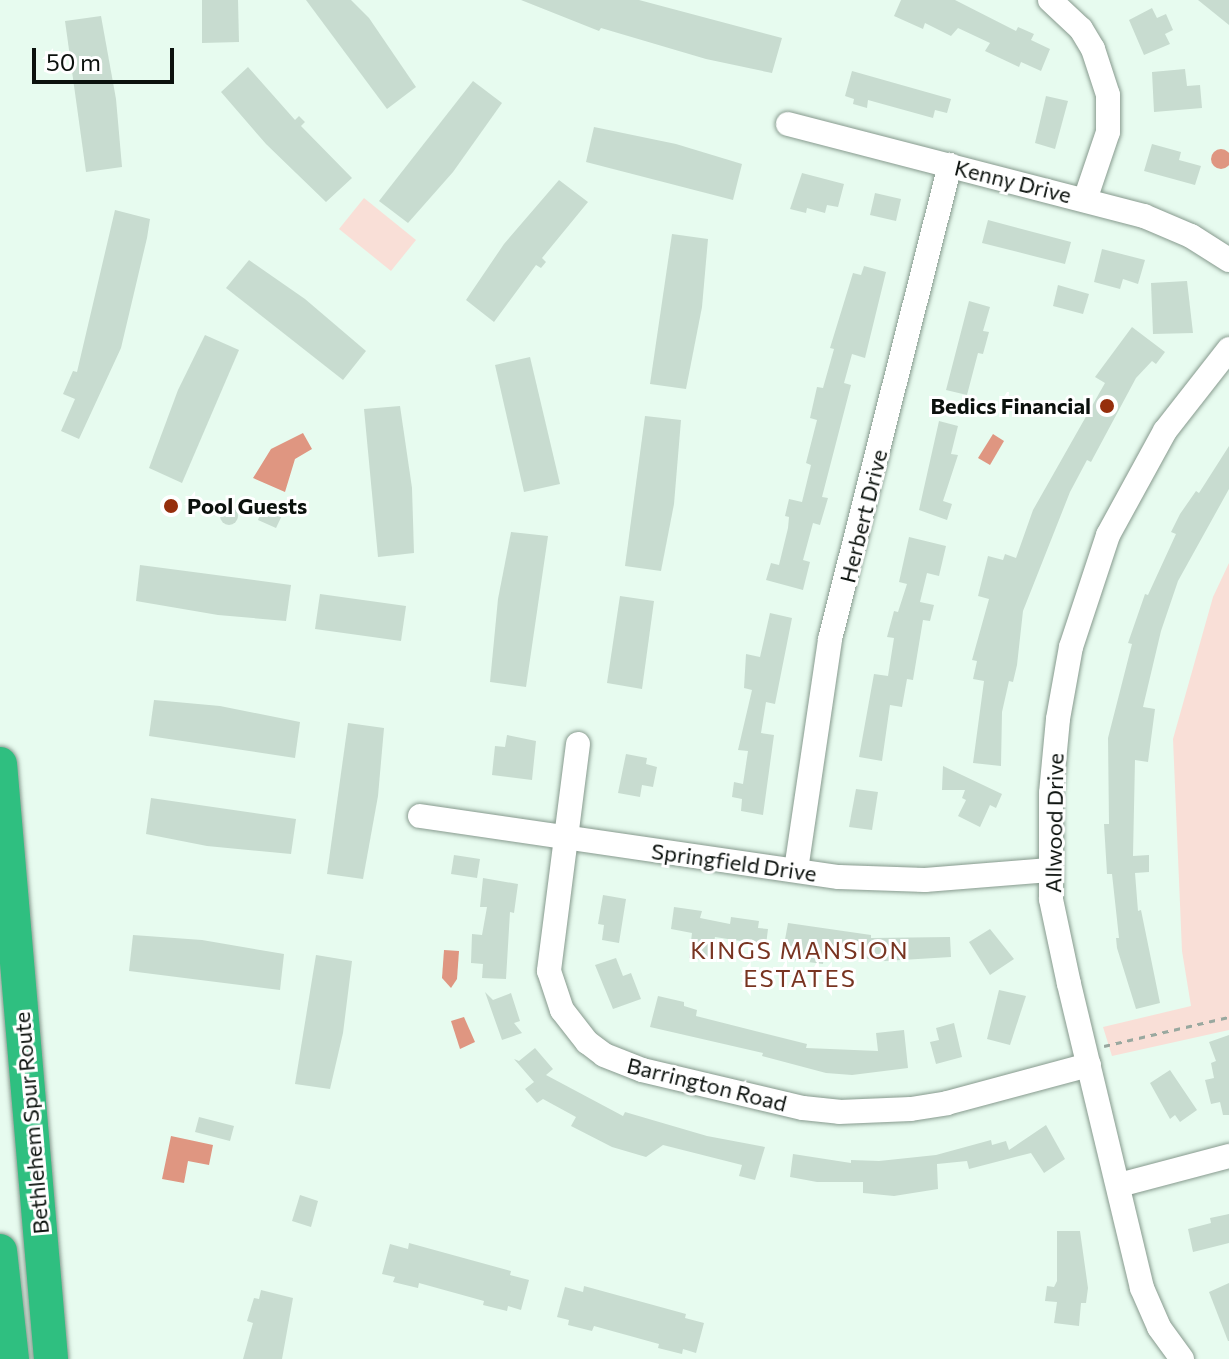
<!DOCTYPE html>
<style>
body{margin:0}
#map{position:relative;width:1229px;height:1359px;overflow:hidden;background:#e7fbef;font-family:Commissioner,sans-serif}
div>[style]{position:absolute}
.green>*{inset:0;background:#f9dfd7}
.water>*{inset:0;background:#df9681}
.round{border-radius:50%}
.building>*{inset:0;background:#c8dcd0}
.path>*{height:3px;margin-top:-1.5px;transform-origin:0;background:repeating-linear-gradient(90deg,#99a89f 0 6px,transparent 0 12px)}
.roads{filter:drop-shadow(0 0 2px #879a8e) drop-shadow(0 0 2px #879a8e)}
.minor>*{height:24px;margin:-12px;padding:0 12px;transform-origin:12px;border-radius:12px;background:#fff}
.highway>*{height:34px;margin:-17px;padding:0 17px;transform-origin:17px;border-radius:17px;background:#2fbf80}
.dots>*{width:22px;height:22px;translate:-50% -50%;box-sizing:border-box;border:4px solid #fff;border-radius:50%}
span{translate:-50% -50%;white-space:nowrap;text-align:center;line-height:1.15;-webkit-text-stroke:6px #fff;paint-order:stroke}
.street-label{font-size:22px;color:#0b110d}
.poi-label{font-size:22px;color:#0b110d;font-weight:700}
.right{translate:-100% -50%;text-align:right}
.left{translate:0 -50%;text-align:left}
.neighbourhood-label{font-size:24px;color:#783421;letter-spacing:2px}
.scale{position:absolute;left:32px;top:48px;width:142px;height:36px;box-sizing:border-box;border:4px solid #0b110d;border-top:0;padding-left:10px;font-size:24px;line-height:28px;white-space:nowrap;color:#0b110d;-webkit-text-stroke:6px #fff;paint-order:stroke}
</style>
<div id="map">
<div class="green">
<div style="clip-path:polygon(364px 198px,416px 240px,391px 271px,339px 229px)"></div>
<div style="clip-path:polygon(1229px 563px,1229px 1030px,1112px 1056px,1103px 1027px,1191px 1006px,1182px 951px,1173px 739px,1213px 597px)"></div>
</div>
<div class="water">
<div class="round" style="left:1211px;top:149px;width:20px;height:20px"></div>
<div style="clip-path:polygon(303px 433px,312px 449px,295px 459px,285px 492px,253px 478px,271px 449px)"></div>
<div style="clip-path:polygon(993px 434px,1004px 441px,990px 465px,978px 458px)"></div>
<div style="clip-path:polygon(444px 950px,459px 951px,457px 979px,451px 988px,442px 978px)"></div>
<div style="clip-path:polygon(464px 1017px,475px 1042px,460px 1049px,451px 1021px)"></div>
<div style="clip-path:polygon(171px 1136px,213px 1145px,209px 1165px,188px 1161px,184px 1183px,162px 1179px)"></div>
</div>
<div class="building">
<div style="clip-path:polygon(202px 0,238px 0,239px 42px,202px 43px)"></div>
<div style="clip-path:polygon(306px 0,351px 0,369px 18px,416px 87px,387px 109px)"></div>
<div style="clip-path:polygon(521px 0,639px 0,782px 38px,772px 73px,706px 59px,601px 28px,599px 31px)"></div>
<div style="clip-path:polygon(901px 0,955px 0,1016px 31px,1018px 27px,1034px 34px,1031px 40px,1050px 49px,1041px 71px,1021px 62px,1019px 67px,985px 51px,990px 43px,958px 28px,951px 36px,925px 23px,923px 29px,894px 16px)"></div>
<div style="clip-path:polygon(1198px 0,1229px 0,1229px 25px)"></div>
<div style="clip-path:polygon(1152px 8px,1157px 18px,1166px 14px,1173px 30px,1165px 34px,1170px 44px,1144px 55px,1129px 20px)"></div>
<div style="clip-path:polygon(101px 16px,116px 99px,122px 167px,86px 172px,65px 21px)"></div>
<div style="clip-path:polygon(248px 67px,295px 120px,299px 116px,305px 122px,301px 126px,352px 178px,326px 202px,266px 144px,221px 92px)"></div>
<div style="clip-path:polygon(1185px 69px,1187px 86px,1200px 85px,1202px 108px,1154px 112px,1152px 72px)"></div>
<div style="clip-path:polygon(852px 71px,951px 99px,947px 113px,935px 110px,933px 118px,868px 100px,867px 108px,853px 104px,854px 99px,845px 96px)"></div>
<div style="clip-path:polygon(473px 81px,502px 103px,453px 172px,408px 223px,379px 201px)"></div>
<div style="clip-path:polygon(1046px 96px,1068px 101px,1055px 149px,1035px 143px)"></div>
<div style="clip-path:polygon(594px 127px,676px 144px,742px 164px,733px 200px,586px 162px)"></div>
<div style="clip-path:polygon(1152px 144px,1181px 152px,1179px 160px,1201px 166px,1195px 185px,1144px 171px)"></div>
<div style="clip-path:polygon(802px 173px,844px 184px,838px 207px,827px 205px,825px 213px,807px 208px,806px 213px,790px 209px)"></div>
<div style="clip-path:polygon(559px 180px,588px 202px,542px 258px,546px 262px,541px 268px,536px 265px,494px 322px,466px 300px,504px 244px)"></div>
<div style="clip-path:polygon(875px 193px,901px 199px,896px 221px,870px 215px)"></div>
<div style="clip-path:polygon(115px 210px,150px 219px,147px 238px,121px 348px,79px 439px,61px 431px,75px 399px,63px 394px,73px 371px,77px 372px)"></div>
<div style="clip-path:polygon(988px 220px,1071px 242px,1065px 264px,982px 243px)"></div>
<div style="clip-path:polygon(672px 234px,708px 239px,702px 307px,686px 389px,650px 384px)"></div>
<div style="clip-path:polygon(1102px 249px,1145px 260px,1138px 284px,1123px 279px,1120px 289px,1094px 282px)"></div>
<div style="clip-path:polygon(249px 260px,305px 299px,366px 351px,343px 380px,226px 288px)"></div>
<div style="clip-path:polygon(864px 266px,886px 272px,865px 358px,852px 354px,844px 383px,851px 385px,822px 497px,828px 498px,820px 525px,813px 523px,803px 560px,810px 562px,803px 590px,766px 580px,771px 563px,779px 565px,788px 528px,789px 517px,785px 516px,789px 499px,802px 502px,811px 465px,806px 463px,817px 420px,810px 418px,817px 387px,823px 388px,834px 349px,830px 348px,853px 273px,861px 275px)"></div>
<div style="clip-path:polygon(1187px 281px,1193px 333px,1153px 334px,1151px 283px)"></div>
<div style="clip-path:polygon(1058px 285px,1089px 294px,1083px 314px,1053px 306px)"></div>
<div style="clip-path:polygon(969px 301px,990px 307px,983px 331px,989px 332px,983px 354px,978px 353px,967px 395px,946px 390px)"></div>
<div style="clip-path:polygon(1132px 327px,1165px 352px,1156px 364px,1152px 361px,1136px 378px,1091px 462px,1087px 460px,1070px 492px,1023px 611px,1017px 665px,1013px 682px,1009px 681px,1002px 712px,1001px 766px,973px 763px,984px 681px,973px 679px,977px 661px,972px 660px,989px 599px,978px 596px,988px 556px,1003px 560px,1005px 554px,1016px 558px,1033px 510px,1105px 383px,1095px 377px)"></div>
<div style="clip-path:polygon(205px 335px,239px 350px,182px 483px,149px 468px,178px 390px)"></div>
<div style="clip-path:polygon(530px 357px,560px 484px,524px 492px,495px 365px)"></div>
<div style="clip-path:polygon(400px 406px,412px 488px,414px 553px,378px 557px,364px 409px)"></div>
<div style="clip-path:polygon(645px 416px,681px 420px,674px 504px,661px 571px,625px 566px)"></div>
<div style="clip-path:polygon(939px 421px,958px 426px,951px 454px,958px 455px,943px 501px,952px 504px,947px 520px,919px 510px)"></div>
<div style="clip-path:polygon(1229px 446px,1229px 489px,1178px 581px,1161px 631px,1143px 707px,1155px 709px,1148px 762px,1135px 760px,1133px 856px,1149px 855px,1149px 872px,1135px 873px,1138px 911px,1141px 910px,1160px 1003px,1136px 1009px,1117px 948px,1116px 938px,1119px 938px,1112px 874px,1107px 874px,1104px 824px,1109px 824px,1108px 738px,1132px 644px,1128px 643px,1145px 594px,1148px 595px,1176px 534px,1171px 532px,1180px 514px,1196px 491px,1199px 493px)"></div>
<div style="clip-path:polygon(266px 501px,285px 509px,276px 528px,258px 520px)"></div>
<div class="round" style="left:220px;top:507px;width:18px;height:18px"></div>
<div style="clip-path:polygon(511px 532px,548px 536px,526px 687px,490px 682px,498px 599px)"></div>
<div style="clip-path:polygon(909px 537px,946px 546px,939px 576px,927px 573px,920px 602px,934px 605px,930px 621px,923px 620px,913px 680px,907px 679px,902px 707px,890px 705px,882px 761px,859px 757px,874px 674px,888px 676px,894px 638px,887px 637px,894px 611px,898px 612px,907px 584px,899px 582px)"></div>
<div style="clip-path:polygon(140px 565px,291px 585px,286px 621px,218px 615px,136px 601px)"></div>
<div style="clip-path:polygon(320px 594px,406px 606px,401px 641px,315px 629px)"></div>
<div style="clip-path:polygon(620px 596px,654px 601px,642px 689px,607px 683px)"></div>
<div style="clip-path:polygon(770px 613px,792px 618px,775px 704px,766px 702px,761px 733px,774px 735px,763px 815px,741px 811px,742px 799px,732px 797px,734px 782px,743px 784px,748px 751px,738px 750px,752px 690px,744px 688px,746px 654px,760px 657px)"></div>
<div style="clip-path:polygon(154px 700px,220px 706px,300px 722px,295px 758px,149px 736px)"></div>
<div style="clip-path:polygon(348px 723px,384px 728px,378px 796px,363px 879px,327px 874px)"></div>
<div style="clip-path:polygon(507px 735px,536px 741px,532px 780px,492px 775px,495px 746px,505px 747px)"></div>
<div style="clip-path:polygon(626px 754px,647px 758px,646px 764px,657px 767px,653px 787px,642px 785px,640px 797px,618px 793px)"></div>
<div style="clip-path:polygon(943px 766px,1002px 794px,996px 808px,990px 805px,980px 827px,958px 816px,966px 800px,962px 798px,965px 790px,942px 790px)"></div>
<div style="clip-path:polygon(856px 789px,878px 792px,872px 830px,849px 827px)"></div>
<div style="clip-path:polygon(151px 798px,296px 819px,291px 854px,207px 846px,146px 834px)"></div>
<div style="clip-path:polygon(454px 855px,480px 859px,477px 878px,451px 874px)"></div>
<div style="clip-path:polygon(483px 878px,518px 884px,514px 913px,510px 912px,506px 979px,482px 978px,483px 964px,471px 963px,472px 934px,482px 935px,487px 907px,480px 907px)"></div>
<div style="clip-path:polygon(603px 895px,626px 899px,619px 943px,602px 940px,604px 925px,598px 924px)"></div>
<div style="clip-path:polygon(674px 907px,702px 911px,700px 918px,730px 924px,731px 917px,759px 921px,758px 928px,768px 929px,766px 945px,715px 937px,711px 961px,689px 958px,692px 933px,671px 929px)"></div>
<div style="clip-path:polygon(788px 923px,871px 935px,871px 938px,950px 937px,951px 957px,885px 961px,824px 954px,823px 964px,793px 960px,795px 947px,784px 945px)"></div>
<div style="clip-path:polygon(990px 929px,1014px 959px,990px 975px,969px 942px)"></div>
<div style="clip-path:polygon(133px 935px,202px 940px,284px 954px,280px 990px,129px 971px)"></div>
<div style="clip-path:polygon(316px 955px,352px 961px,343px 1033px,330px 1089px,295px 1084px)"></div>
<div style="clip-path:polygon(616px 958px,623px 976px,631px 973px,641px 999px,613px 1009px,595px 965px)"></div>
<div style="clip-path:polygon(999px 990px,1026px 996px,1010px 1045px,987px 1039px)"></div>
<div style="clip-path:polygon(485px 992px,493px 1000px,511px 993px,520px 1021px,514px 1023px,522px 1033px,502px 1040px)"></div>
<div style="clip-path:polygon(658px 996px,684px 1002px,684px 1006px,697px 1010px,696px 1016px,807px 1044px,806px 1048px,878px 1051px,876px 1033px,904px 1030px,908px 1068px,852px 1075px,826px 1073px,762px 1056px,763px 1053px,650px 1027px)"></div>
<div style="clip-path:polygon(954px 1023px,962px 1057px,936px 1064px,930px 1042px,939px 1040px,936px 1028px)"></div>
<div style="clip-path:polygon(1229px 1035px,1229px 1115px,1223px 1115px,1220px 1102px,1211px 1104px,1205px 1080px,1214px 1078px,1211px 1063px,1216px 1061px,1209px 1042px)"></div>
<div style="clip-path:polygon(535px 1048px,553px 1069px,546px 1075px,623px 1116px,625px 1112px,707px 1136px,765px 1147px,755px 1180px,739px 1176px,742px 1165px,663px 1145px,646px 1157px,612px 1147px,571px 1126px,576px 1117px,543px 1099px,537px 1103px,525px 1089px,534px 1082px,514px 1059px,519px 1061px)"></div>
<div style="clip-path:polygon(1170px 1070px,1197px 1110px,1180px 1122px,1175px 1115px,1170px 1119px,1150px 1083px)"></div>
<div style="clip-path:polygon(199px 1117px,234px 1126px,230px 1141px,195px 1132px)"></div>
<div style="clip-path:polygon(1046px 1125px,1065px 1159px,1044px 1173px,1031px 1153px,969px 1169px,967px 1161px,937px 1164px,938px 1189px,894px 1196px,863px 1193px,863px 1182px,817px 1182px,790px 1177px,793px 1154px,851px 1163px,851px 1160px,879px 1161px,936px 1155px,991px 1140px,992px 1145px,1006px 1141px,1009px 1150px)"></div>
<div style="clip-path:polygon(300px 1195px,318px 1201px,311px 1227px,292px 1221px)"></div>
<div style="clip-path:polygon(1229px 1214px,1229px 1243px,1193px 1252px,1188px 1229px,1211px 1223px,1210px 1218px)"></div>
<div style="clip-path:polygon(1057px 1231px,1080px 1231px,1088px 1288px,1086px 1303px,1081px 1303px,1079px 1326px,1054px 1323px,1057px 1302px,1045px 1301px,1047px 1286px,1054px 1287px,1057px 1281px)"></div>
<div style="clip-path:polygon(409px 1243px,511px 1271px,510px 1275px,529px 1280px,521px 1310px,508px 1306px,507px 1311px,483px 1305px,484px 1301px,419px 1283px,418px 1288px,393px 1282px,395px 1277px,382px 1274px,390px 1244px,408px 1249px)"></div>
<div style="clip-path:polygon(1229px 1283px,1229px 1341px,1228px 1341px,1209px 1292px)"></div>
<div style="clip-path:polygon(584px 1286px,686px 1314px,685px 1318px,704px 1323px,696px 1353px,683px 1349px,682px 1354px,658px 1348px,659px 1344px,594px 1326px,592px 1331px,568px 1325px,569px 1320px,557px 1317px,565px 1287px,583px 1292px)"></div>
<div style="clip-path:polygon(261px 1290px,293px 1298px,282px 1359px,243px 1359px,253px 1323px,247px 1321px,254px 1298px,259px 1299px)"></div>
</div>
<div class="path">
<div style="left:1104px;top:1046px;width:128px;rotate:-13.1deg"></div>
</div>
<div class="roads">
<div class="minor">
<div style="left:1050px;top:0;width:42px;rotate:43.1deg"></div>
<div style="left:1081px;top:29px;width:23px;rotate:59deg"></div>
<div style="left:1093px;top:49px;width:48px;rotate:71.9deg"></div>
<div style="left:1108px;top:95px;width:37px;rotate:90deg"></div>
<div style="left:1108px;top:132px;width:72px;rotate:108.7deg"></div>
<div style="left:788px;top:124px;width:368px;rotate:14.5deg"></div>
<div style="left:1144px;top:216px;width:51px;rotate:23.1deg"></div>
<div style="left:1191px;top:236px;width:45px;rotate:32.3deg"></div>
<div style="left:578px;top:744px;width:229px;rotate:97.3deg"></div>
<div style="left:549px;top:971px;width:41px;rotate:71.6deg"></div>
<div style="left:562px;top:1010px;width:41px;rotate:52deg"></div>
<div style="left:587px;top:1042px;width:21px;rotate:37deg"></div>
<div style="left:604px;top:1055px;width:41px;rotate:21.5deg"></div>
<div style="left:642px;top:1070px;width:165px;rotate:13.3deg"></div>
<div style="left:803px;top:1108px;width:36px;rotate:6deg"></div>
<div style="left:839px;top:1112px;width:72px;rotate:-2.4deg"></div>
<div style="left:911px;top:1109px;width:36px;rotate:-9deg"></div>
<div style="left:947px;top:1103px;width:147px;rotate:-15deg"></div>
<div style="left:420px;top:816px;width:423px;rotate:8.3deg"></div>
<div style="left:839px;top:877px;width:86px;rotate:2deg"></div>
<div style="left:925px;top:880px;width:125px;rotate:-4.6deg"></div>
<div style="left:796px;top:870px;width:233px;rotate:-81.6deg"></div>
<div style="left:830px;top:639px;width:489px;rotate:-75.8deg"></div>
<div style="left:1119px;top:1185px;width:114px;rotate:-14.8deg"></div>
<div style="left:1182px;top:1359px;width:39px;rotate:-126deg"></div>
<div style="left:1159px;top:1327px;width:43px;rotate:-113.6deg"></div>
<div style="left:1142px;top:1288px;width:313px;rotate:-103.5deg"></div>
<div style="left:1069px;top:984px;width:87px;rotate:-102deg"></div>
<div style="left:1051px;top:899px;width:106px;rotate:-90deg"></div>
<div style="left:1051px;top:793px;width:74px;rotate:-84.6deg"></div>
<div style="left:1058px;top:719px;width:73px;rotate:-79.8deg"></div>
<div style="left:1071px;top:647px;width:118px;rotate:-71.7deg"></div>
<div style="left:1108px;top:535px;width:119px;rotate:-61.3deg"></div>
<div style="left:1165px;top:431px;width:104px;rotate:-52deg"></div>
</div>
<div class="highway">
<div style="left:0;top:764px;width:597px;rotate:85.1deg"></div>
<div style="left:0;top:1251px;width:109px;rotate:83.7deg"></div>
</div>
</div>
<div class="dots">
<div style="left:1107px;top:406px;background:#952e0c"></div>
<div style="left:171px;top:506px;background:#952e0c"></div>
</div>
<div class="street-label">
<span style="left:1013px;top:181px;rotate:14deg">Kenny Drive</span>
<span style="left:863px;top:516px;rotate:-76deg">Herbert Drive</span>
<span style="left:1054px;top:823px;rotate:-89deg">Allwood Drive</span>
<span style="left:734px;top:862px;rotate:8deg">Springfield Drive</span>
<span style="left:707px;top:1084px;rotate:14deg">Barrington Road</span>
<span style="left:31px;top:1123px;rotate:-95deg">Bethlehem Spur Route</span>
</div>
<div class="poi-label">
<span class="right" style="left:1091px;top:406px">Bedics Financial</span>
<span class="left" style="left:187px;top:506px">Pool Guests</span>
</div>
<div class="neighbourhood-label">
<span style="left:800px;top:964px">KINGS MANSION<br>ESTATES</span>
</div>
<div class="scale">50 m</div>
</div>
